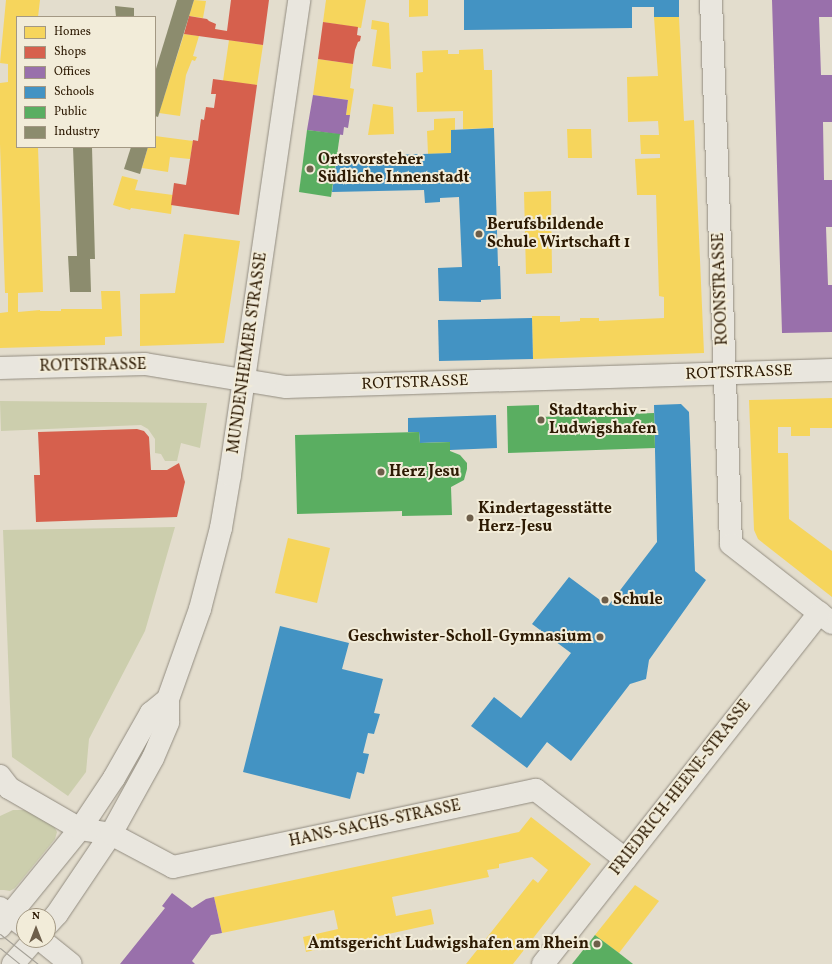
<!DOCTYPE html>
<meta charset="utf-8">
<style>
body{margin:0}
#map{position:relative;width:832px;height:964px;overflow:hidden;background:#e3ddcd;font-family:Vollkorn,serif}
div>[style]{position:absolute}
.green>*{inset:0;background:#cccead}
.homes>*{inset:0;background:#f6d55c}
.shops>*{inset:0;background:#d6604d}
.offices>*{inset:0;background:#9970ab}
.schools>*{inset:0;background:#4393c3}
.public>*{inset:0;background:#5aae61}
.industry>*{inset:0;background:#8c8c6e}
.roads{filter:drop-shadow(0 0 1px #928c80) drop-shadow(0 0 1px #928c80)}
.minor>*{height:22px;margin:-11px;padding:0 11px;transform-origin:11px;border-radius:11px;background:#e9e6de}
.tertiary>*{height:22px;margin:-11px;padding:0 11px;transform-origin:11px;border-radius:11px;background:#e9e6de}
.tram>*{height:1px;margin:-0.5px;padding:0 0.5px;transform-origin:0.5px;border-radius:0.5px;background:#a4a097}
.dots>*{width:11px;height:11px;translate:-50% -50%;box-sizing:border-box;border:2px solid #f2ecd9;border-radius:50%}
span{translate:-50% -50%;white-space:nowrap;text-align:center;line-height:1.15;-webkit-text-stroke:4px #f2ecd9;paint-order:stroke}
.poi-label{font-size:16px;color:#2d1a03;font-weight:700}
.left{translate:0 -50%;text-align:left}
.right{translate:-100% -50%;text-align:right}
.street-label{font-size:16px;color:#2d1a03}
.legend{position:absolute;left:16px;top:16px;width:140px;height:132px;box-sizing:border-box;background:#f2ecd9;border:1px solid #a39883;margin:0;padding:5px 7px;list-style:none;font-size:12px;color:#2d1a03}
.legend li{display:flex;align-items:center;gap:8px;height:20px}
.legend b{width:20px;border:1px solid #a39883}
.north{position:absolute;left:16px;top:908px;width:40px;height:40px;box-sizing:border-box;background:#f2ecd9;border:1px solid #a39883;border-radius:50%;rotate:0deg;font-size:11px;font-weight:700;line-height:16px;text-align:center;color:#2d1a03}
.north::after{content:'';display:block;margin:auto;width:14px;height:18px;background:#6d5e4a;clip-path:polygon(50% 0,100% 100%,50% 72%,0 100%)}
</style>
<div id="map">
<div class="green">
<div style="clip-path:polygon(0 401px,207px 403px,200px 448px,181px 443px,177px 461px,165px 461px,161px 454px,155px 453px,155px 439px,148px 429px,141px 425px,1px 431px)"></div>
<div style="clip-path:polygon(175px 527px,145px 631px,89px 739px,86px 772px,68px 796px,12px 757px,3px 530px)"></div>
<div style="clip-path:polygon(13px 810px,24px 810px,34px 813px,54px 826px,57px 832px,55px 839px,15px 888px,10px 891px,4px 890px,0 890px,0 816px)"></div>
</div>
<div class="homes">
<div style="clip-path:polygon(6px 0,40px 0,38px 17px,17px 17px,17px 147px,38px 147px,43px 292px,18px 293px,18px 312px,40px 310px,40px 311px,61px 311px,61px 309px,102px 309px,101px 291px,120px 291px,122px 336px,105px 337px,105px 345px,0 348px,0 313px,8px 312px,8px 293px,5px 293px,0 144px,0 83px,8px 82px,8px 64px,0 63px)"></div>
<div style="clip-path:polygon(194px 0,206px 1px,203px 18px,189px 16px)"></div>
<div style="clip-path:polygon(326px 0,366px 0,361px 28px,323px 22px)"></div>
<div style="clip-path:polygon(409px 0,428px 0,428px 16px,409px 17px)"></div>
<div style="clip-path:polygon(654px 17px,679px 17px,684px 121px,694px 120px,704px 353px,533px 359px,532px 316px,560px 316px,560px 322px,580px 321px,580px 318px,599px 318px,599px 321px,664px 318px,664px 297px,659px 296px,656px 195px,637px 195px,635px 159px,660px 158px,660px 154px,641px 154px,640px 135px,659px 135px,658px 121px,628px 122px,627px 77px,658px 76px)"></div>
<div style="clip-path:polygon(372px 20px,389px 23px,391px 69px,372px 66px,377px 30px,371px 29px)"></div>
<div style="clip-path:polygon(184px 34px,199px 36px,193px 56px,197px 57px,195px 61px,192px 60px,186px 75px,180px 116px,159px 113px)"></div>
<div style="clip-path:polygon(229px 40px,263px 45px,257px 85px,223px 81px)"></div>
<div style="clip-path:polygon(483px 49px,484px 70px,492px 70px,493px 128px,463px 129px,463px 111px,417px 112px,416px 73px,423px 72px,422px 51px,448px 50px,448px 54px,459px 54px,459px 50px)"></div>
<div style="clip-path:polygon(318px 59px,353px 64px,350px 88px,354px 89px,350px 115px,346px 115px,348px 100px,313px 95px)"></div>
<div style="clip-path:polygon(373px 104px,393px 107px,394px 134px,368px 135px)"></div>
<div style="clip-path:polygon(455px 118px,455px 130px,451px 130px,451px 153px,428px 154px,427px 131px,434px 130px,434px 119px)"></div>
<div style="clip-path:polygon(567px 129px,591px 129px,592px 158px,568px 158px)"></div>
<div style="clip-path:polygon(155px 136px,193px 141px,190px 159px,170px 157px,168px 172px,142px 168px,148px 147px,155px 147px)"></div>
<div style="clip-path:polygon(122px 176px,138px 180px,135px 190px,173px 195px,171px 214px,131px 208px,130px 210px,113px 205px)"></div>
<div style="clip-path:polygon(551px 191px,552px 273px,526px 274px,524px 192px)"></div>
<div style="clip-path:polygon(184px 234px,240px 241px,224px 343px,140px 346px,140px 294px,175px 293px)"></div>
<div style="clip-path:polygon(832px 398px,832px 428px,810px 428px,810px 436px,791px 436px,791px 427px,778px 427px,778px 453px,788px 453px,789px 519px,832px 551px,832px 597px,758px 539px,754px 530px,749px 400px)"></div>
<div style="clip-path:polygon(288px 538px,330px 548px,317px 603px,275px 593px)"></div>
<div style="clip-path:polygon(531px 817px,591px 864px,513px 964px,466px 964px,533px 879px,538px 883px,548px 870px,532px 857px,499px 864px,499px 868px,487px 870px,489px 877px,392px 897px,396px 916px,431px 909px,434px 924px,306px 952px,303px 937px,338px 929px,334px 910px,222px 933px,214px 897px,519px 832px)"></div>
<div style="clip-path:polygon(635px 885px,659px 901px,619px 953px,595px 935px)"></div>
</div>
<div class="shops">
<div style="clip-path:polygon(231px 0,269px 0,263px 45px,184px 34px,189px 16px,207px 19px,209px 21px,216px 24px,215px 29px,227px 31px)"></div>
<div style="clip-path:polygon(323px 22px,358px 27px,357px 35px,361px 36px,360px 41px,358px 42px,355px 50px,353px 64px,318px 59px)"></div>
<div style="clip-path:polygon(213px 79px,257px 85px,239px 215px,171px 205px,174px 183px,186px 185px,193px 140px,198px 141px,201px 119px,204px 120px,206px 107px,214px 108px,216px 94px,211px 94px)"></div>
<div style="clip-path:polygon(137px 429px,144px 431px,149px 437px,151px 470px,167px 470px,179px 463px,185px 482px,177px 517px,36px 522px,34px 475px,40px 475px,38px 432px)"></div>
</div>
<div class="offices">
<div style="clip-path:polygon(772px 0,832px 0,832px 17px,819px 17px,821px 75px,832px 75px,832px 122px,823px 122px,824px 180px,832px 180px,832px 227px,826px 227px,828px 285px,832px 285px,832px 332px,782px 333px)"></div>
<div style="clip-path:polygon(313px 95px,348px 100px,346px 115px,350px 115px,348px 128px,344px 127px,343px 135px,307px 130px)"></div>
<div style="clip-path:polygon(172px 893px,192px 908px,206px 899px,214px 897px,222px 933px,211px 935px,192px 961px,195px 964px,120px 964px,165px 908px,162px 906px)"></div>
</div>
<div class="schools">
<div style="clip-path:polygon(464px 0,679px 0,679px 17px,654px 17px,654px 7px,632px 7px,632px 28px,464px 30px)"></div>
<div style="clip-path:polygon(494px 128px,498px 266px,500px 266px,501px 299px,481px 300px,481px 302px,439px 301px,438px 268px,462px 267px,459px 197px,440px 198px,440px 202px,425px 203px,424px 190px,332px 192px,337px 157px,451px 153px,451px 130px)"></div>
<div style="clip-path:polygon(532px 318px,533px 359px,439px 361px,438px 320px)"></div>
<div style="clip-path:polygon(681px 404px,689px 412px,695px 571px,706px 580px,649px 660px,646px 679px,630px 684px,571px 761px,547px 742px,527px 768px,471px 726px,494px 697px,521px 718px,571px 653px,532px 624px,569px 577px,608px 606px,657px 542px,654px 405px)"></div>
<div style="clip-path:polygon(496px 415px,497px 448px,450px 450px,450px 442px,420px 443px,419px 432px,408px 432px,408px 418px)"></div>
<div style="clip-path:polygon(280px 626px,349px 643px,342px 669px,383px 679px,374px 713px,380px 714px,374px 734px,368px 733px,363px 753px,369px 754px,364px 774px,357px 772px,350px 799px,243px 772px)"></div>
</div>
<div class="public">
<div style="clip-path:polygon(307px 130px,340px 134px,331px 197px,299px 192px)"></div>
<div style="clip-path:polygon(539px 405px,539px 417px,654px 413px,655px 448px,508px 453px,507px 406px)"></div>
<div style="clip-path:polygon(419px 432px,420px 443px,450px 442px,450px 451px,460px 455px,467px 463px,467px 469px,464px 480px,451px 487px,452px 515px,402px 516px,402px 511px,297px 514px,295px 435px)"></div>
<div style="clip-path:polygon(595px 935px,619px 953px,633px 964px,572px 964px)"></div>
</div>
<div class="industry">
<div style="clip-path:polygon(177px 0,194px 0,158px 117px,155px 116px,155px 72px)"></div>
<div style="clip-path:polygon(115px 6px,134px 8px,134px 17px,116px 17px)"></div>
<div style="clip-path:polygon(73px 147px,92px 147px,95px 259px,90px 259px,91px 292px,70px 292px,68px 256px,77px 256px)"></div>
<div style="clip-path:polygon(131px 147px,148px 147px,140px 174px,124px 169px)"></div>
</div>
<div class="roads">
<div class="minor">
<div style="left:711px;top:0;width:544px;rotate:87.89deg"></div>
<div style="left:731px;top:544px;width:128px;rotate:38deg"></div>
<div style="left:0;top:368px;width:145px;rotate:-1.6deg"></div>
<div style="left:145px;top:364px;width:143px;rotate:9.3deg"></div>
<div style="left:286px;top:387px;width:546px;rotate:-1.78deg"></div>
<div style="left:0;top:776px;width:15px;rotate:53deg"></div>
<div style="left:9px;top:788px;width:82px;rotate:30deg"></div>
<div style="left:80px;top:829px;width:31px;rotate:9deg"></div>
<div style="left:111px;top:834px;width:70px;rotate:28deg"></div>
<div style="left:173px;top:867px;width:371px;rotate:-12deg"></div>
<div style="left:536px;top:790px;width:113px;rotate:37.8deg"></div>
<div style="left:0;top:908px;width:30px;rotate:37deg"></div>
<div style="left:41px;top:940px;width:38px;rotate:39deg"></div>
<div style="left:543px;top:964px;width:447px;rotate:-51.8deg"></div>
</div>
<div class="tertiary">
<div style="left:48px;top:924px;width:13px;rotate:-48deg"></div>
<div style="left:57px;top:914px;width:97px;rotate:-56deg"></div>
<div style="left:111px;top:834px;width:87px;rotate:-61.1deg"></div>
<div style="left:153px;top:758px;width:39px;rotate:-67deg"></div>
<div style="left:168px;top:722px;width:23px;rotate:-90deg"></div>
<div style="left:168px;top:699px;width:96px;rotate:-70.4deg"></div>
<div style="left:200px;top:609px;width:84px;rotate:-75.5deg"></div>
<div style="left:221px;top:528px;width:54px;rotate:-80.4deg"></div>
<div style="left:230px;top:475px;width:480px;rotate:-81.7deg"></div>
<div style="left:0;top:927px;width:127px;rotate:-50.8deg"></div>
<div style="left:80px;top:829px;width:61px;rotate:-56.3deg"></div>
<div style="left:114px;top:778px;width:75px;rotate:-60.4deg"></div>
<div style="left:151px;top:713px;width:22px;rotate:-39deg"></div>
<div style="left:13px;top:964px;width:32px;rotate:-49deg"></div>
</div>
</div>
<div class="tram">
<div style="left:0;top:934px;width:48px;rotate:38.3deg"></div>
<div style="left:0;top:948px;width:26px;rotate:39deg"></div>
</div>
<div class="dots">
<div style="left:310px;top:169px;background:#6d5e4a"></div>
<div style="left:479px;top:234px;background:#6d5e4a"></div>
<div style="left:541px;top:420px;background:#6d5e4a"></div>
<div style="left:381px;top:472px;background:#6d5e4a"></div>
<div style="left:470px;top:518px;background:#6d5e4a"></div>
<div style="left:605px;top:600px;background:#6d5e4a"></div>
<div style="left:600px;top:637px;background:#6d5e4a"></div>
<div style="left:597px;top:944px;background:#6d5e4a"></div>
</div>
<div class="poi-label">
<span class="left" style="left:318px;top:169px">Ortsvorsteher<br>Südliche Innenstadt</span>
<span class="left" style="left:487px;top:234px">Berufsbildende<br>Schule Wirtschaft 1</span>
<span class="left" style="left:549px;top:420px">Stadtarchiv -<br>Ludwigshafen</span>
<span class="left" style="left:389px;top:472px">Herz Jesu</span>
<span class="left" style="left:478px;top:518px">Kindertagesstätte<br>Herz-Jesu</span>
<span class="left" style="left:613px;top:600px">Schule</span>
<span class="right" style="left:592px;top:637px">Geschwister-Scholl-Gymnasium</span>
<span class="right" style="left:589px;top:944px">Amtsgericht Ludwigshafen am Rhein</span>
</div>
<div class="street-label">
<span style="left:721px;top:289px;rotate:-92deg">ROONSTRASSE</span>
<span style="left:248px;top:353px;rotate:-82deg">MUNDENHEIMER STRASSE</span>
<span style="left:93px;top:366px;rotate:-1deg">ROTTSTRASSE</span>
<span style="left:739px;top:373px;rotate:-2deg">ROTTSTRASSE</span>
<span style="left:415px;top:383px;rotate:-2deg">ROTTSTRASSE</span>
<span style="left:681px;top:788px;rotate:-52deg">FRIEDRICH-HEENE-STRASSE</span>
<span style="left:375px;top:824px;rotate:-12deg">HANS-SACHS-STRASSE</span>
</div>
<ul class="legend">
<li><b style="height:11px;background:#f6d55c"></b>Homes</li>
<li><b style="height:11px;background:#d6604d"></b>Shops</li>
<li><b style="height:11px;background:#9970ab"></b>Offices</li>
<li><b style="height:11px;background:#4393c3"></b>Schools</li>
<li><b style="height:11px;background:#5aae61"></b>Public</li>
<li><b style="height:11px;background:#8c8c6e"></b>Industry</li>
</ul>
<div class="north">N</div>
</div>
